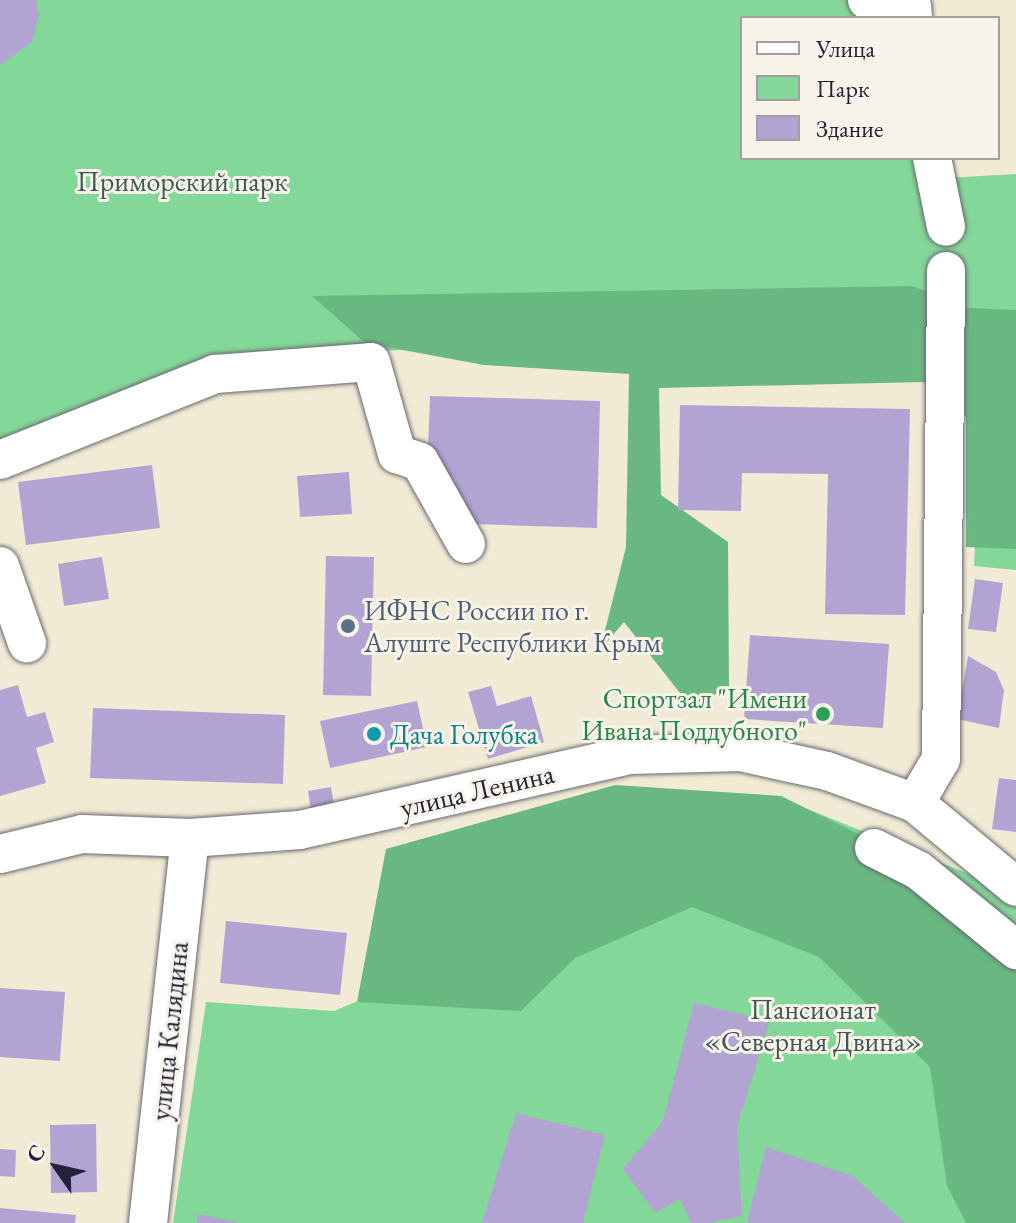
<!DOCTYPE html>
<meta charset="utf-8">
<style>
body{margin:0}
#map{position:relative;width:1016px;height:1223px;overflow:hidden;background:#f1ebd5;font-family:"EB Garamond",serif}
div>[style]{position:absolute}
.green>*{inset:0;background:#83d799}
.forest>*{inset:0;background:#6ab881}
.building>*{inset:0;background:#b2a4d2}
.roads{filter:drop-shadow(0 0 2px #6a6871) drop-shadow(0 0 2px #6a6871)}
.minor>*{height:38px;margin:-19px;padding:0 19px;transform-origin:19px;border-radius:19px;background:#fff}
.dots>*{width:22px;height:22px;translate:-50% -50%;box-sizing:border-box;border:4px solid #f7f3e8;border-radius:50%}
span{translate:-50% -50%;white-space:nowrap;text-align:center;line-height:1.15;-webkit-text-stroke:6px #f7f3e8;paint-order:stroke}
.park-label{font-size:28px;color:#3f5857}
.service-label{font-size:28px;color:#4e5e75}
.left{translate:0 -50%;text-align:left}
.leisure-label{font-size:28px;color:#27864d}
.right{translate:-100% -50%;text-align:right}
.culture-label{font-size:28px;color:#0d838f}
.street-label{font-size:28px;color:#22223b}
.legend{position:absolute;left:740px;top:16px;width:260px;height:144px;box-sizing:border-box;background:#f7f3e8;border:2px solid #a29fa3;margin:0;padding:10px 14px;list-style:none;font-size:24px;color:#22223b}
.legend li{display:flex;align-items:center;gap:16px;height:40px}
.legend b{width:40px;border:2px solid #a29fa3}
.north{position:absolute;left:16px;top:1127px;width:80px;height:80px;-webkit-text-stroke:6px #f7f3e8;paint-order:stroke;rotate:304deg;font-size:22px;font-weight:700;line-height:32px;text-align:center;color:#22223b}
.north::after{content:'';display:block;margin:auto;width:28px;height:36px;background:#22223b;clip-path:polygon(50% 0,100% 100%,50% 72%,0 100%)}
</style>
<div id="map">
<div class="green">
<div style="clip-path:polygon(0 0,923px 0,926px 18px,742px 18px,742px 158px,943px 158px,945px 178px,1016px 174px,1016px 570px,974px 566px,986px 322px,213px 359px,0 444px)"></div>
<div style="clip-path:polygon(810px 810px,1016px 893px,1016px 1223px,173px 1223px,206px 1002px,334px 1011px)"></div>
</div>
<div class="forest">
<div style="clip-path:polygon(912px 286px,969px 308px,1016px 310px,1016px 549px,966px 547px,966px 416px,924px 382px,659px 388px,661px 495px,728px 542px,729px 687px,691px 707px,624px 622px,600px 650px,626px 547px,629px 374px,484px 365px,365px 343px,312px 296px)"></div>
<div style="clip-path:polygon(615px 785px,781px 796px,932px 870px,1016px 943px,1016px 1223px,966px 1223px,947px 1186px,930px 1067px,819px 957px,692px 907px,575px 958px,521px 1011px,357px 1002px,386px 849px)"></div>
</div>
<div class="building">
<div style="clip-path:polygon(0 0,36px 0,39px 16px,32px 42px,0 65px)"></div>
<div style="clip-path:polygon(430px 396px,600px 401px,597px 528px,473px 524px,428px 450px)"></div>
<div style="clip-path:polygon(680px 405px,910px 409px,905px 615px,825px 614px,828px 474px,742px 473px,741px 511px,678px 510px)"></div>
<div style="clip-path:polygon(152px 465px,160px 528px,26px 545px,18px 482px)"></div>
<div style="clip-path:polygon(349px 472px,352px 514px,300px 517px,297px 476px)"></div>
<div style="clip-path:polygon(326px 556px,374px 557px,371px 696px,323px 695px)"></div>
<div style="clip-path:polygon(102px 557px,109px 599px,64px 606px,58px 564px)"></div>
<div style="clip-path:polygon(975px 579px,1003px 583px,996px 632px,968px 629px)"></div>
<div style="clip-path:polygon(750px 635px,889px 644px,883px 728px,744px 719px)"></div>
<div style="clip-path:polygon(968px 656px,996px 672px,1004px 690px,999px 728px,957px 719px)"></div>
<div style="clip-path:polygon(18px 685px,27px 717px,45px 712px,54px 742px,36px 748px,46px 783px,0 796px,0 690px)"></div>
<div style="clip-path:polygon(491px 686px,497px 706px,531px 696px,544px 742px,488px 759px,468px 692px)"></div>
<div style="clip-path:polygon(417px 701px,427px 747px,330px 768px,320px 721px)"></div>
<div style="clip-path:polygon(93px 708px,285px 715px,283px 784px,90px 778px)"></div>
<div style="clip-path:polygon(999px 778px,1016px 780px,1016px 832px,992px 829px)"></div>
<div style="clip-path:polygon(331px 787px,334px 806px,311px 810px,308px 791px)"></div>
<div style="clip-path:polygon(226px 921px,347px 933px,340px 995px,220px 983px)"></div>
<div style="clip-path:polygon(0 988px,65px 992px,60px 1061px,0 1057px)"></div>
<div style="clip-path:polygon(694px 1003px,770px 1021px,737px 1127px,742px 1216px,708px 1223px,691px 1223px,680px 1199px,655px 1213px,623px 1169px,663px 1121px)"></div>
<div style="clip-path:polygon(516px 1113px,605px 1135px,583px 1223px,482px 1223px)"></div>
<div style="clip-path:polygon(96px 1124px,97px 1192px,51px 1193px,50px 1125px)"></div>
<div style="clip-path:polygon(766px 1147px,853px 1176px,905px 1223px,747px 1223px)"></div>
<div style="clip-path:polygon(0 1149px,16px 1150px,15px 1177px,0 1176px)"></div>
<div style="clip-path:polygon(0 1208px,76px 1215px,75px 1223px,0 1223px)"></div>
<div style="clip-path:polygon(198px 1214px,237px 1222px,237px 1223px,197px 1223px)"></div>
</div>
<div class="roads">
<div class="minor">
<div style="left:867px;top:0;width:45px;rotate:7.6deg"></div>
<div style="left:912px;top:6px;width:12px;rotate:85deg"></div>
<div style="left:932px;top:158px;width:70px;rotate:78.5deg"></div>
<div style="left:0;top:460px;width:232px;rotate:-21.8deg"></div>
<div style="left:215px;top:374px;width:156px;rotate:-4.4deg"></div>
<div style="left:371px;top:362px;width:96px;rotate:74.2deg"></div>
<div style="left:397px;top:454px;width:24px;rotate:19deg"></div>
<div style="left:420px;top:462px;width:94px;rotate:60.7deg"></div>
<div style="left:0;top:566px;width:82px;rotate:70.7deg"></div>
<div style="left:915px;top:803px;width:51px;rotate:-59.4deg"></div>
<div style="left:941px;top:759px;width:488px;rotate:-89.4deg"></div>
<div style="left:874px;top:848px;width:49px;rotate:26.6deg"></div>
<div style="left:918px;top:870px;width:127px;rotate:39.2deg"></div>
<div style="left:0;top:854px;width:84px;rotate:-13.7deg"></div>
<div style="left:82px;top:834px;width:108px;rotate:2.1deg"></div>
<div style="left:190px;top:838px;width:110px;rotate:-4.2deg"></div>
<div style="left:300px;top:830px;width:337px;rotate:-12.8deg"></div>
<div style="left:629px;top:755px;width:111px;rotate:-1.5deg"></div>
<div style="left:740px;top:752px;width:89px;rotate:12.3deg"></div>
<div style="left:827px;top:771px;width:94px;rotate:20deg"></div>
<div style="left:915px;top:803px;width:131px;rotate:39.7deg"></div>
<div style="left:148px;top:1223px;width:387px;rotate:-83.8deg"></div>
</div>
</div>
<div class="dots">
<div style="left:348px;top:626px;background:#5c6f8a"></div>
<div style="left:823px;top:714px;background:#2e9e5b"></div>
<div style="left:374px;top:734px;background:#0f9aa8"></div>
</div>
<div class="park-label">
<span style="left:182px;top:181px">Приморский парк</span>
<span style="left:813px;top:1025px">Пансионат<br>«Северная Двина»</span>
</div>
<div class="service-label">
<span class="left" style="left:364px;top:626px">ИФНС России по г.<br>Алуште Республики Крым</span>
</div>
<div class="leisure-label">
<span class="right" style="left:807px;top:714px">Спортзал "Имени<br>Ивана Поддубного"</span>
</div>
<div class="culture-label">
<span class="left" style="left:390px;top:734px">Дача Голубка</span>
</div>
<div class="street-label">
<span style="left:477px;top:790px;rotate:-13deg">улица Ленина</span>
<span style="left:169px;top:1031px;rotate:-84deg">улица Калядина</span>
</div>
<ul class="legend">
<li><b style="height:10px;background:#fff"></b>Улица</li>
<li><b style="height:22px;background:#83d799"></b>Парк</li>
<li><b style="height:22px;background:#b2a4d2"></b>Здание</li>
</ul>
<div class="north">С</div>
</div>
